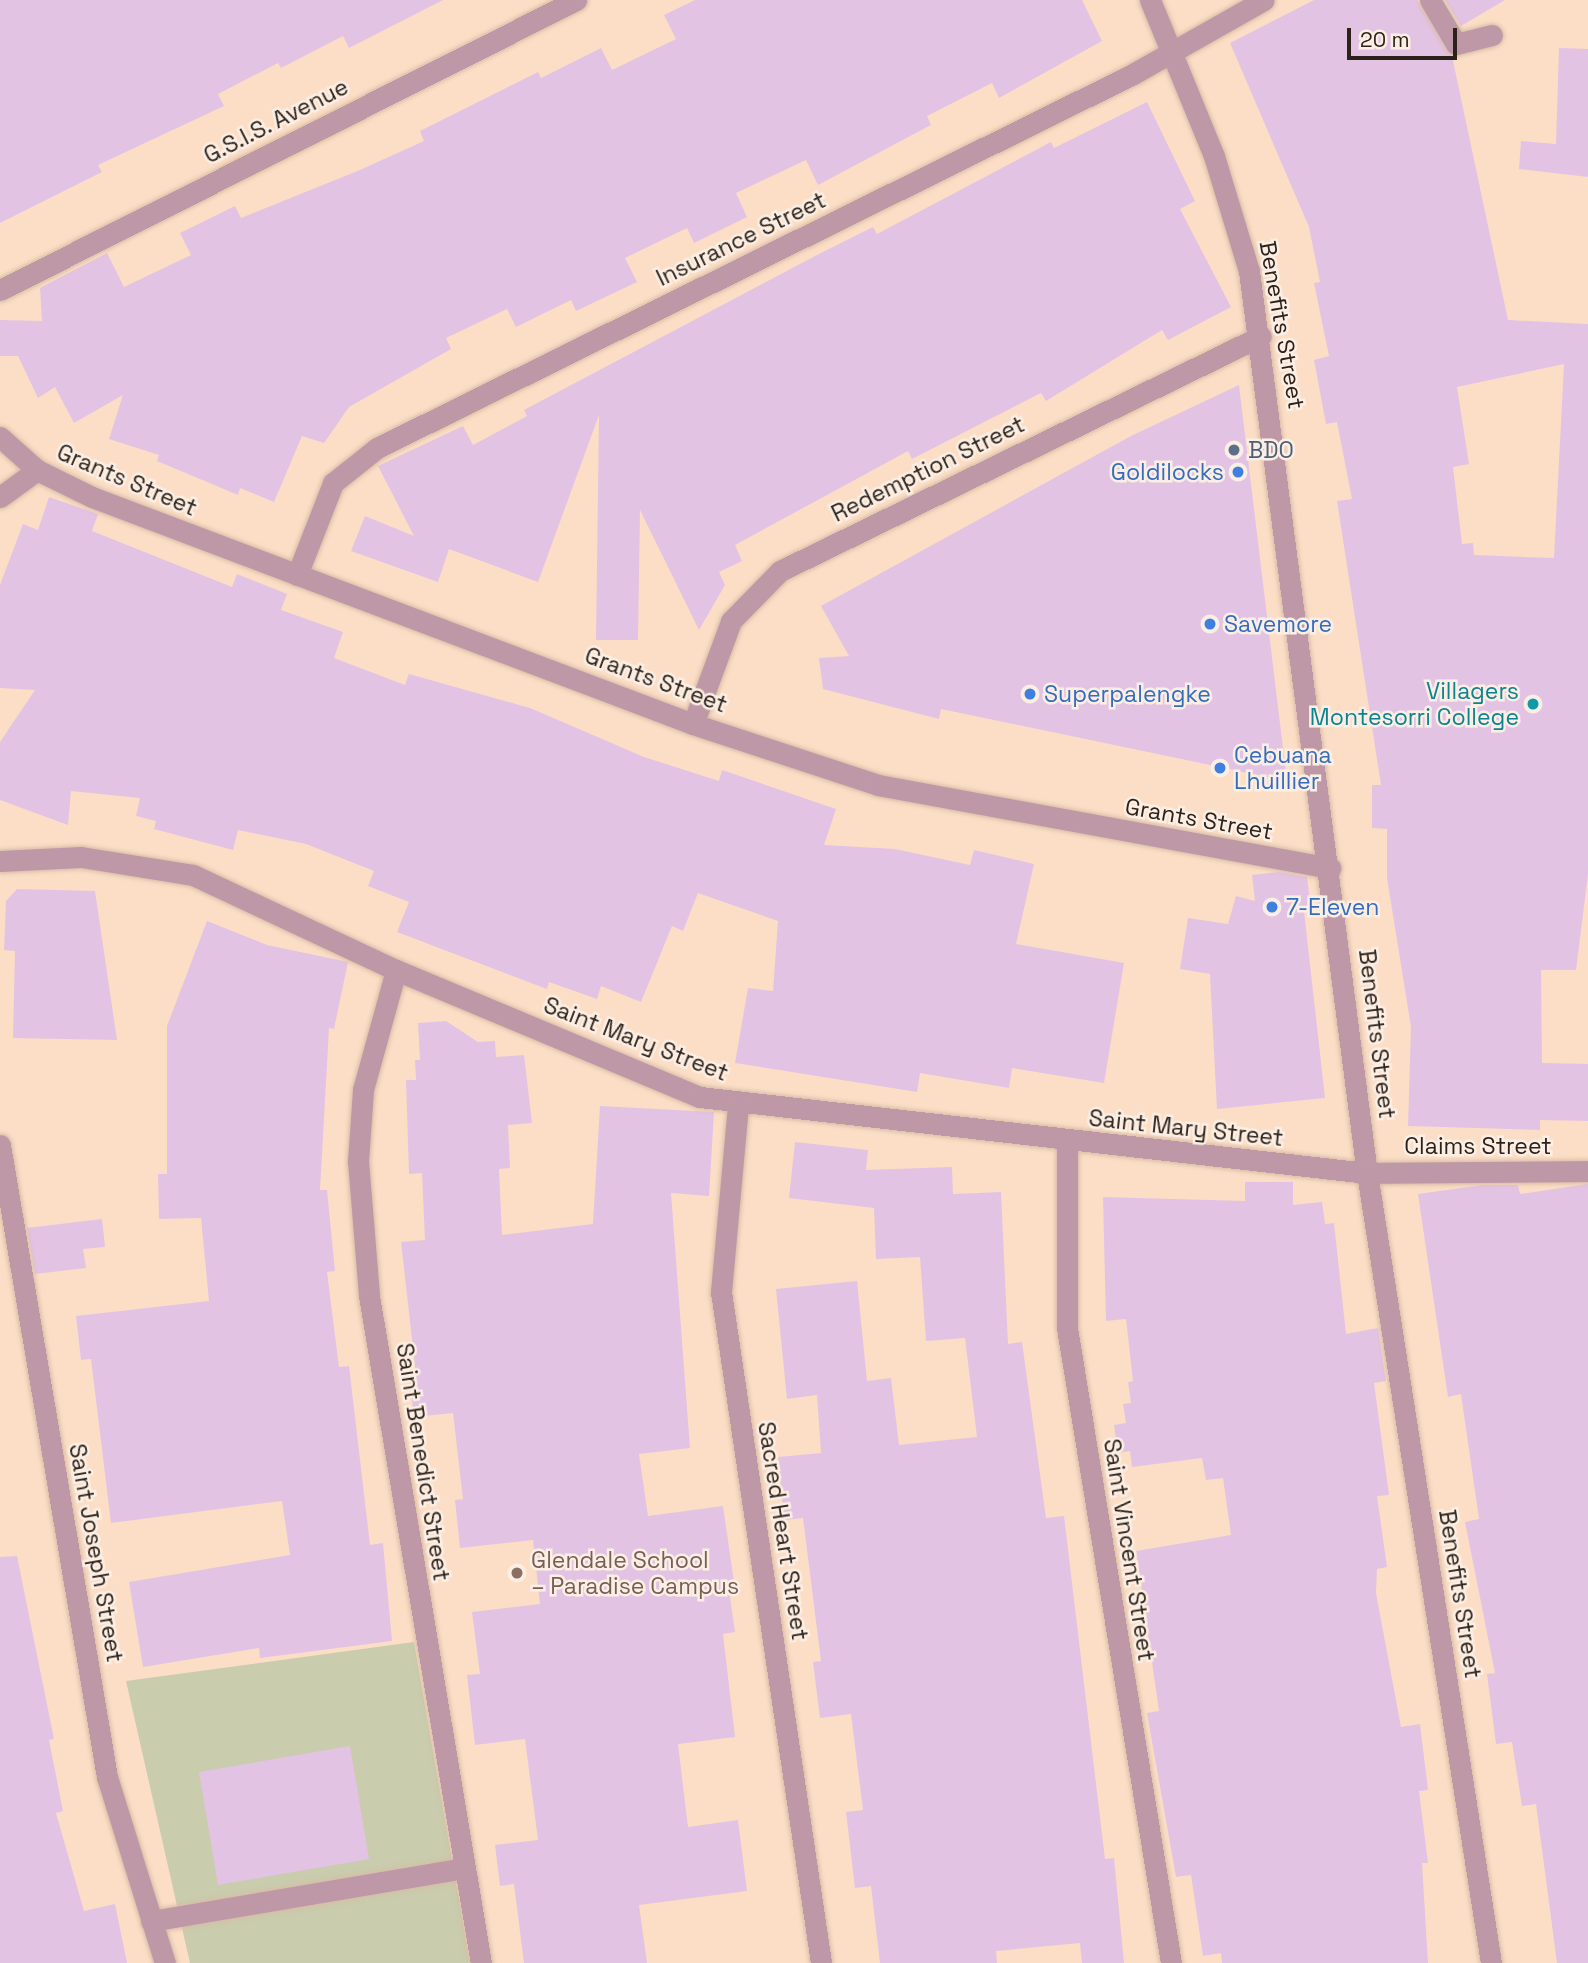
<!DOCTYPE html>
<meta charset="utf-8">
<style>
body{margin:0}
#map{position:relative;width:1588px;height:1963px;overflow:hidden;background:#fcdec6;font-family:"Space Grotesk",sans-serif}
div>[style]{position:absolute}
.green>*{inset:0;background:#c9ccad}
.building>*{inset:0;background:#e3c3e3}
.roads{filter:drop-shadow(0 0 2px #d7bca7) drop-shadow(0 0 2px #d7bca7)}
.service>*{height:21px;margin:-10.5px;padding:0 10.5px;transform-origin:10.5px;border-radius:10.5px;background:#bf98a8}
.minor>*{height:21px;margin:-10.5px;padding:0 10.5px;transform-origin:10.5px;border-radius:10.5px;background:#bf98a8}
.tertiary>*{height:21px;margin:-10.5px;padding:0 10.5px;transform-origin:10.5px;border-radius:10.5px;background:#bf98a8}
.dots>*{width:19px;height:19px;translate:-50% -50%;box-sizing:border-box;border:4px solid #fbefe5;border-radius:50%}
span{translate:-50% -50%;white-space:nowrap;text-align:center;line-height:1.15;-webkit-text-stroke:5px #fbefe5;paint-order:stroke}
.street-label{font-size:23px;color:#2d2219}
.service-label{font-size:23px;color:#4e5e75}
.left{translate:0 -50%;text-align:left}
.shop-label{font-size:23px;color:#366cbe}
.right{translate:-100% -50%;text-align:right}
.culture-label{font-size:23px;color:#0d838f}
.education-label{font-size:23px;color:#785e54}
.scale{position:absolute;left:1347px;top:28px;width:110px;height:32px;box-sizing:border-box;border:4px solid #2d2219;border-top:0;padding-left:9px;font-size:21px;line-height:24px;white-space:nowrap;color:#2d2219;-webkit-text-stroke:5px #fbefe5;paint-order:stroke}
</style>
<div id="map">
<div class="green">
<div style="clip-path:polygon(414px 1642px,470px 1963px,190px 1963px,126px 1681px)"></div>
</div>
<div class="building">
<div style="clip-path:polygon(0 0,443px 0,349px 48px,343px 36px,281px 68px,278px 63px,218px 94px,224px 106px,98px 165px,102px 172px,0 223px)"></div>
<div style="clip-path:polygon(695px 0,1082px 0,1102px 41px,999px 98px,992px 83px,927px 116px,931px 125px,818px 185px,806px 160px,736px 193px,747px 217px,694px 243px,687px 228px,625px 258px,637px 282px,576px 311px,571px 300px,516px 327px,507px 309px,446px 338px,451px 349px,349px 407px,324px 443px,302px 436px,274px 502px,240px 488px,238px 495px,157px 461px,159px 455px,109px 439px,123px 395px,74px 423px,55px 387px,38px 398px,18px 356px,0 356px,0 320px,42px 321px,40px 288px,107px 253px,124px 287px,191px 255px,180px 233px,235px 206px,241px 218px,360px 170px,424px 141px,420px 131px,538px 72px,541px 78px,601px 48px,612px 70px,676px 39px,664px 15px)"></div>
<div style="clip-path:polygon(evenodd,1314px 0,1417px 0,1452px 56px,1508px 320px,1588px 324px,1588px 874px,1576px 970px,1541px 970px,1542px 1063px,1588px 1064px,1588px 1121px,1540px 1120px,1540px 1130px,1408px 1126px,1411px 1027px,1387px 878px,1387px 829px,1372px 828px,1372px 785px,1381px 785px,1337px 501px,1352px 499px,1337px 422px,1326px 424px,1314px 360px,1329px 356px,1314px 283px,1320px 282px,1309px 227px,1230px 43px,1314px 0,1564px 364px,1554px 558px,1474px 555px,1473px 543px,1462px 544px,1453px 467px,1469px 464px,1457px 387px,1564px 364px)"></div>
<div style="clip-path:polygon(1445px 0,1505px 0,1461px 26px)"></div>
<div style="clip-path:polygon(1559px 48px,1588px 49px,1588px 177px,1519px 169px,1521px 141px,1556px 144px)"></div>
<div style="clip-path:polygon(1147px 102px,1195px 201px,1180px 209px,1231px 307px,1168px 340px,1162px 330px,1046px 401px,1041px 393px,912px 459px,908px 451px,735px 545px,742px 561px,719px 572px,725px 585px,699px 630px,640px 510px,638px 640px,596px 640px,599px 415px,538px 582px,449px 549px,438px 582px,351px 551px,365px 516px,414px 536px,378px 466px,463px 426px,473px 445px,527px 416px,524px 410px,817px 255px,873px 227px,877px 234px,1051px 142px,1054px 148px)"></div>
<div style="clip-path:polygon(1239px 385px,1287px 781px,941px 709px,939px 719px,823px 689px,819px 658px,849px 656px,821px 606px,1131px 436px)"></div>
<div style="clip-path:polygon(49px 497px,98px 514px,92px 531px,232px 587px,237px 574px,287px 594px,281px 610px,343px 632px,334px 658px,405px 685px,409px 674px,530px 708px,644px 757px,719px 781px,722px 770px,836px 809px,824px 845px,895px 849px,970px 865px,974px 850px,1034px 864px,1016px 944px,1124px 963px,1104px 1083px,1012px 1068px,1009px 1088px,920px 1073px,917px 1092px,735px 1063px,748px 988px,773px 991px,778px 921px,698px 893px,683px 931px,672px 926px,641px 1002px,601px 986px,597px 999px,549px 982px,547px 989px,397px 932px,409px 902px,368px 886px,374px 871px,306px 844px,238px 830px,233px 850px,154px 829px,156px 821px,136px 816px,140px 798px,71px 791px,68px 825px,0 800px,0 742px,35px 690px,0 688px,0 585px,23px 524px,38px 530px)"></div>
<div style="clip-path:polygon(1279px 872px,1307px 877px,1311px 910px,1304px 911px,1325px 1098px,1217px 1109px,1210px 974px,1180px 969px,1188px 918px,1228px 924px,1236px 896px,1255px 901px,1252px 875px)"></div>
<div style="clip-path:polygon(17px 889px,95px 891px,117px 1040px,13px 1038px,15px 951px,4px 950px,6px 901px)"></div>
<div style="clip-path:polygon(207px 921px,267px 945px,348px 962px,334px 1029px,329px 1028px,320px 1190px,327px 1190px,335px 1271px,327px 1272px,339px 1367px,349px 1366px,370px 1545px,383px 1543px,392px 1641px,260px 1658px,259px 1648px,143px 1667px,129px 1582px,290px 1555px,282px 1501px,111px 1523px,91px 1359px,81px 1360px,76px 1316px,209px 1301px,201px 1218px,159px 1219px,158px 1174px,167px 1174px,167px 1026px)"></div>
<div style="clip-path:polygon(446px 1021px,478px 1042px,495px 1041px,496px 1057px,524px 1055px,532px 1123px,508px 1125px,510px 1168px,499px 1169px,502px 1235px,593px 1224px,600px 1106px,714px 1112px,709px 1196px,671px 1193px,690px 1448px,639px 1454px,648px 1516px,723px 1506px,735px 1589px,729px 1590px,735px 1632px,723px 1634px,735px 1737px,678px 1744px,688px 1827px,738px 1820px,747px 1891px,639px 1905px,647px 1963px,524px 1963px,514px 1884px,500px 1886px,495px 1845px,538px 1840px,525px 1739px,475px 1745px,467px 1675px,480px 1674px,472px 1612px,540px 1604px,533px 1540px,460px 1548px,455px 1500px,463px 1499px,453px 1413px,414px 1417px,409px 1375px,416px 1374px,401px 1242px,425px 1240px,422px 1173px,409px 1174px,406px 1080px,416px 1080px,415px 1060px,420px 1060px,418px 1023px)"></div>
<div style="clip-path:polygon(795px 1142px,868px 1150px,866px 1170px,952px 1167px,953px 1194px,1001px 1192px,1008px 1344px,1022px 1342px,1046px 1518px,1064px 1516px,1105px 1859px,1114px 1858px,1124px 1963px,1082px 1963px,1080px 1943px,996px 1951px,997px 1963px,880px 1963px,871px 1886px,855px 1888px,846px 1812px,863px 1810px,851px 1714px,820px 1718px,813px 1662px,821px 1661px,803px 1518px,784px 1520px,778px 1457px,821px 1453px,817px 1395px,787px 1399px,776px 1289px,857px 1281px,867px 1381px,891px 1378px,899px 1445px,977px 1437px,965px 1338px,926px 1341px,920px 1257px,876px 1259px,874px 1208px,789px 1198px)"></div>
<div style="clip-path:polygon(1245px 1182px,1293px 1182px,1293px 1205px,1322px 1202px,1325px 1224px,1334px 1223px,1346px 1334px,1378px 1328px,1386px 1381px,1374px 1383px,1389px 1495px,1377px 1496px,1387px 1567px,1377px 1569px,1376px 1593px,1401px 1727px,1420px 1724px,1428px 1790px,1419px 1791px,1428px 1863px,1422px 1863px,1428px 1963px,1222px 1963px,1221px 1953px,1203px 1956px,1191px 1875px,1176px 1877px,1147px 1713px,1159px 1711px,1136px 1551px,1231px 1535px,1223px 1478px,1206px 1480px,1202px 1458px,1132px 1467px,1130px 1451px,1118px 1453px,1114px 1425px,1126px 1423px,1123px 1404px,1131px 1403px,1128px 1382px,1133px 1381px,1126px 1319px,1106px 1321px,1103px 1197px,1245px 1201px)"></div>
<div style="clip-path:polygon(1588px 1184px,1588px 1963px,1557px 1963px,1536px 1804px,1522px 1806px,1512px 1742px,1496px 1744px,1487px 1674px,1495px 1673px,1465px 1522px,1479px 1519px,1461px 1394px,1448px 1397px,1418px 1194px,1483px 1185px,1518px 1185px,1520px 1194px)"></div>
<div style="clip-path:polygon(102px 1219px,105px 1247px,83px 1249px,86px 1268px,35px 1274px,27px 1228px)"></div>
<div style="clip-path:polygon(17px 1556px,54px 1739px,49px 1740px,63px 1811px,56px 1813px,84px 1911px,115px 1904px,127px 1963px,0 1963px,0 1557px)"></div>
<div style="clip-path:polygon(350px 1746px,369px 1859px,218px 1885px,199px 1772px)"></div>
</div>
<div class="roads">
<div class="service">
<div style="left:1430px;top:0;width:51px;rotate:59.4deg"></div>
<div style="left:1456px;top:44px;width:37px;rotate:-14deg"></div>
<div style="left:151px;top:1921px;width:317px;rotate:-9.6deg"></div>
</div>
<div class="minor">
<div style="left:0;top:437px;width:50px;rotate:41.7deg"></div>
<div style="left:37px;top:470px;width:61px;rotate:26.1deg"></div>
<div style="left:92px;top:497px;width:642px;rotate:20.69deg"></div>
<div style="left:693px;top:724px;width:195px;rotate:18.2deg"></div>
<div style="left:878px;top:785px;width:460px;rotate:10.4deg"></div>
<div style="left:0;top:497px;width:46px;rotate:-36.1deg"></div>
<div style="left:297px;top:575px;width:99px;rotate:-68.6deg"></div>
<div style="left:333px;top:483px;width:56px;rotate:-38.5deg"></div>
<div style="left:377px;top:448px;width:843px;rotate:-26.32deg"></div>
<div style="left:1133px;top:74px;width:150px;rotate:-29.5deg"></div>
<div style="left:693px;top:724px;width:110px;rotate:-69.7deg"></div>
<div style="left:731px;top:621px;width:70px;rotate:-45.6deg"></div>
<div style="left:780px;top:571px;width:535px;rotate:-26.04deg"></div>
<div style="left:0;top:861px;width:81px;rotate:-2.8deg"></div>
<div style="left:81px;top:857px;width:113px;rotate:9.1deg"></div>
<div style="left:193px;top:875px;width:224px;rotate:25.1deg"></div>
<div style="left:396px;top:970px;width:329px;rotate:22.7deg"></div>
<div style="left:700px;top:1097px;width:671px;rotate:6.5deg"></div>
<div style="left:1367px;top:1173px;width:800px;rotate:81.08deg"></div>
<div style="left:396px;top:970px;width:124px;rotate:105.4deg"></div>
<div style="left:363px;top:1090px;width:71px;rotate:94deg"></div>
<div style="left:358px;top:1161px;width:135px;rotate:85.3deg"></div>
<div style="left:369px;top:1296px;width:676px;rotate:80.47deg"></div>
<div style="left:738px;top:1105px;width:188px;rotate:95.2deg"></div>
<div style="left:721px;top:1292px;width:678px;rotate:81.52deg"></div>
<div style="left:1067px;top:1143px;width:185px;rotate:90deg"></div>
<div style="left:1067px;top:1328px;width:643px;rotate:80.7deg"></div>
<div style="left:0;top:1145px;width:641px;rotate:80.39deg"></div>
<div style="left:107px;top:1777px;width:195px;rotate:72.7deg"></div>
</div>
<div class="tertiary">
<div style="left:1150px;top:0;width:169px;rotate:67.7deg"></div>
<div style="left:1214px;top:156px;width:120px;rotate:73.1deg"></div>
<div style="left:1249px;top:271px;width:910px;rotate:82.55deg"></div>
<div style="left:1367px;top:1173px;width:221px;rotate:-0.5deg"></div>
<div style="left:0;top:290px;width:645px;rotate:-26.72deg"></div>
</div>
</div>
<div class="dots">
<div style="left:1234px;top:450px;background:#5c6f8a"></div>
<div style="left:1238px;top:472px;background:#3f7fe0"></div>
<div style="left:1210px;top:624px;background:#3f7fe0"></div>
<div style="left:1030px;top:694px;background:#3f7fe0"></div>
<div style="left:1533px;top:704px;background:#0f9aa8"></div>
<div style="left:1220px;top:768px;background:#3f7fe0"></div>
<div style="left:1272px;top:907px;background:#3f7fe0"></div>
<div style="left:517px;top:1573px;background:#8d6e63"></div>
</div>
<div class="street-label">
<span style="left:276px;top:121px;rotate:-27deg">G.S.I.S. Avenue</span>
<span style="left:741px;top:239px;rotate:-26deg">Insurance Street</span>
<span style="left:1282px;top:325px;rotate:80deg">Benefits Street</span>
<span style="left:928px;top:469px;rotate:-26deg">Redemption Street</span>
<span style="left:127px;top:480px;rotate:23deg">Grants Street</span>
<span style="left:656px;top:680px;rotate:20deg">Grants Street</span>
<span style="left:1199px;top:819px;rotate:10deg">Grants Street</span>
<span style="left:1377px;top:1034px;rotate:83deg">Benefits Street</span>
<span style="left:636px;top:1039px;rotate:21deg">Saint Mary Street</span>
<span style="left:1186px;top:1128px;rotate:6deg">Saint Mary Street</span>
<span style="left:1478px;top:1146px">Claims Street</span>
<span style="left:423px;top:1462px;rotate:81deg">Saint Benedict Street</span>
<span style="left:783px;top:1531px;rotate:81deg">Sacred Heart Street</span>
<span style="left:1129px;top:1550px;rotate:81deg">Saint Vincent Street</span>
<span style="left:96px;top:1553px;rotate:80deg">Saint Joseph Street</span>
<span style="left:1460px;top:1594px;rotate:81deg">Benefits Street</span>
</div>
<div class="service-label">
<span class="left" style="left:1248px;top:450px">BDO</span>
</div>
<div class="shop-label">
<span class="right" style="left:1224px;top:472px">Goldilocks</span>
<span class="left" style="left:1224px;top:624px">Savemore</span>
<span class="left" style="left:1044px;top:694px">Superpalengke</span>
<span class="left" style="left:1234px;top:768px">Cebuana<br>Lhuillier</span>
<span class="left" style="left:1286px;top:907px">7-Eleven</span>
</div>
<div class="culture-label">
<span class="right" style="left:1519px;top:704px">Villagers<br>Montesorri College</span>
</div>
<div class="education-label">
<span class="left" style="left:531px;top:1573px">Glendale School<br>– Paradise Campus</span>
</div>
<div class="scale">20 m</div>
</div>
